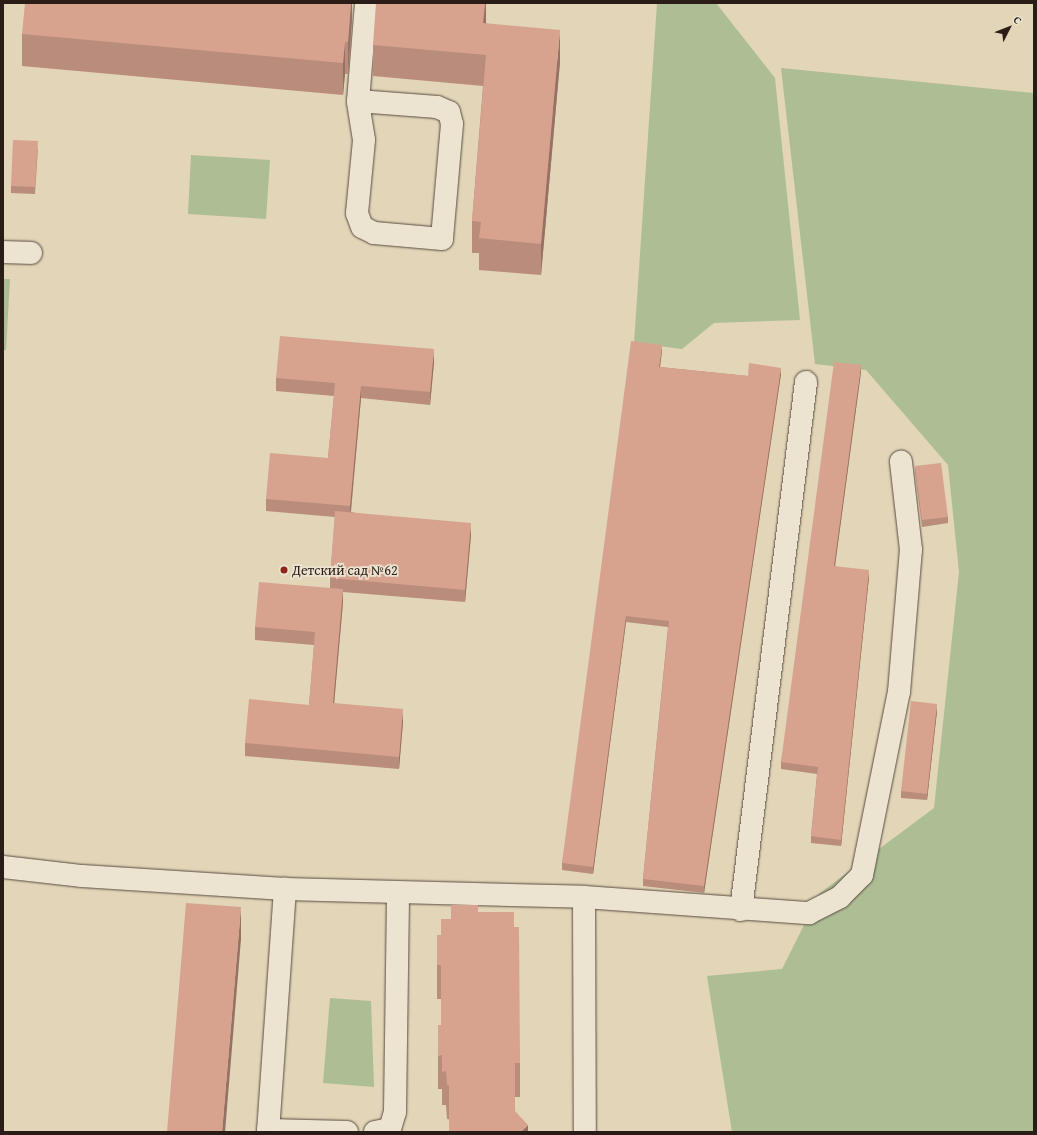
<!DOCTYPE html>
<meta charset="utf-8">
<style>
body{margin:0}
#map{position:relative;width:1037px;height:1135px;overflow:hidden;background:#e2d5b8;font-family:"Gentium Book Plus",serif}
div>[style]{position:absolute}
.green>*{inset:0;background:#adbe94}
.roads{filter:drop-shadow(0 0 1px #584b3f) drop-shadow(0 0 1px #584b3f)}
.minor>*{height:22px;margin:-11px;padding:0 11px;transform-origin:11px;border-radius:11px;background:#ece4d1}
.wall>*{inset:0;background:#b98c7b}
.shaded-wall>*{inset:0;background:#967264}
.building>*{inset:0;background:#d7a38f}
.dots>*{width:11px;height:11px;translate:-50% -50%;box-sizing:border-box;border:2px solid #ece4d1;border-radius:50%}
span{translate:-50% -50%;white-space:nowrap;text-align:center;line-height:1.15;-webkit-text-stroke:3.5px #ece4d1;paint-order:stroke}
.poi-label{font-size:14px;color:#2a1d17}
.left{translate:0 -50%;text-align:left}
.frame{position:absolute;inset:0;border:4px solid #2a1d17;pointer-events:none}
.north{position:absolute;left:989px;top:8px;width:40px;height:40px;-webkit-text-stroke:3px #ece4d1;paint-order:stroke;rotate:48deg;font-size:11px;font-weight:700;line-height:16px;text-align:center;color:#2a1d17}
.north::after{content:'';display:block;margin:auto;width:14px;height:18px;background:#2a1d17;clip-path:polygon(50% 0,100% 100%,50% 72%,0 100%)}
</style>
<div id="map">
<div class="green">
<div style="clip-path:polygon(657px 3px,716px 3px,775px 78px,800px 320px,714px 323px,682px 349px,634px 343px)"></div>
<div style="clip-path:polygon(781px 68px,1034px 93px,1034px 1132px,732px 1132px,707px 976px,782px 969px,820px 893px,934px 808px,959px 572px,948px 465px,866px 370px,815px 364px)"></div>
<div style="clip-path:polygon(191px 155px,270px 160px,266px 219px,188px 214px)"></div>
<div style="clip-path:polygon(3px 279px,10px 279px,6px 350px,3px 350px)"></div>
<div style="clip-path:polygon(330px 998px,371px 1001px,374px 1087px,323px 1083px)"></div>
</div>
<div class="roads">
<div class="minor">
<div style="left:358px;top:101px;width:79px;rotate:4.3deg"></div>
<div style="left:437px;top:107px;width:13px;rotate:23deg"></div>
<div style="left:449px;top:112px;width:12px;rotate:76deg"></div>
<div style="left:452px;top:124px;width:115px;rotate:95deg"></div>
<div style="left:442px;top:239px;width:68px;rotate:-175deg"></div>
<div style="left:374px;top:233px;width:13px;rotate:-153deg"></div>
<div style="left:362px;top:227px;width:15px;rotate:-110deg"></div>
<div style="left:357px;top:213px;width:73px;rotate:-84.5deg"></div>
<div style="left:364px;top:140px;width:39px;rotate:-99deg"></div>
<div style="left:358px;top:101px;width:98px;rotate:-85.3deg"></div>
<div style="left:3px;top:252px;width:28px;rotate:2deg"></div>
<div style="left:3px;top:867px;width:80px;rotate:6.5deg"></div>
<div style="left:82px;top:876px;width:203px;rotate:3.7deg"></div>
<div style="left:285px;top:889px;width:299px;rotate:1.5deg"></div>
<div style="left:584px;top:897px;width:235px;rotate:89.8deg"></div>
<div style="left:584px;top:897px;width:226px;rotate:4.1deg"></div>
<div style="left:809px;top:913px;width:35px;rotate:-27deg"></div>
<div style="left:840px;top:897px;width:31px;rotate:-45deg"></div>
<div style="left:862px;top:875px;width:187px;rotate:-78.6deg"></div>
<div style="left:899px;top:692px;width:143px;rotate:-85.2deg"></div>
<div style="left:911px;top:550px;width:89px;rotate:-96.5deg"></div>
<div style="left:741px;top:910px;width:532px;rotate:-82.98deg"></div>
<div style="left:268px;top:1130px;width:79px;rotate:1.5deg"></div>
<div style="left:268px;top:1132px;width:244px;rotate:-86deg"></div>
<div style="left:375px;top:1132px;width:15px;rotate:-11deg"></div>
<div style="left:390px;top:1129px;width:18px;rotate:-74deg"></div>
<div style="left:395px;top:1112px;width:219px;rotate:-89.2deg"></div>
</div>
</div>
<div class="wall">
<div style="clip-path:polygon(352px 3px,352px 20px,348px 74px,345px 74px,343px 95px,22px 66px,22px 34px)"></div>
<div style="clip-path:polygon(486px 3px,486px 23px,560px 62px,541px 275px,479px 270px,479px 253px,472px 253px,472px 221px,483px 86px,373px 76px,373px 45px)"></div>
<div style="clip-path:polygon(38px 148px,35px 194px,11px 193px,11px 186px)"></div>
<div style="clip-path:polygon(662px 351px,660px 367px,748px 376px,781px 374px,704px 893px,643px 886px,643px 879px,668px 627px,626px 622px,593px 874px,562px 870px,562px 863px)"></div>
<div style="clip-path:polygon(434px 362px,430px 405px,361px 398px,351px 512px,471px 535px,465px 602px,343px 592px,343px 602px,334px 703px,403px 722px,399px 769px,245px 756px,245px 743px,309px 705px,314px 645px,255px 640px,255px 627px,330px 588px,330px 578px,335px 517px,266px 511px,266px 499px,328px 458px,334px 396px,276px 391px,276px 378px)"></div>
<div style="clip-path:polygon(861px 372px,835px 566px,869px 577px,841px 846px,811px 843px,811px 836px,817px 774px,781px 769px,781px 762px)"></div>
<div style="clip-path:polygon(915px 466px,948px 517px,948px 523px,922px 527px,915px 473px)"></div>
<div style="clip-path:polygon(937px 711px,927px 800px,901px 798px,901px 791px)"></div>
<div style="clip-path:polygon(478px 912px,514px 927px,520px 1063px,520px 1097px,515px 1097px,515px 1112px,528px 1132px,447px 1119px,446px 1105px,442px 1105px,442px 1089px,438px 1089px,438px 1025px,441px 1025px,441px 999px,437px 999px,437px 935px,441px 935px,451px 919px)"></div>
</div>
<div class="shaded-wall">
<div style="clip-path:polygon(351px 3px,352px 3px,352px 20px,348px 74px,348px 42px)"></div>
<div style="clip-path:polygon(485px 3px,486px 3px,486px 22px,483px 55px,483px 23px)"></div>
<div style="clip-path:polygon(560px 30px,560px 62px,541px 275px,541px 244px)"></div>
<div style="clip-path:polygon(345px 42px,345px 74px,343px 95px,343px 63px)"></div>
<div style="clip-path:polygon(662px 345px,662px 351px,659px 374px,659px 367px)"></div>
<div style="clip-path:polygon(434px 349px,434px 362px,430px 405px,430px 392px)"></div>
<div style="clip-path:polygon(861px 365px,861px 372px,834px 573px,834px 566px)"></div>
<div style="clip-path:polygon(781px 368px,781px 374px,704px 893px,704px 886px)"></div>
<div style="clip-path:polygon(361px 386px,361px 398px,350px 519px,350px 506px)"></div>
<div style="clip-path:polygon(471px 523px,471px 535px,465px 602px,465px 590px)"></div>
<div style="clip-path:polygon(869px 570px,869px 577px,841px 846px,841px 840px)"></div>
<div style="clip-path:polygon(343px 589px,343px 602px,333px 716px,333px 703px)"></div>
<div style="clip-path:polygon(626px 616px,626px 622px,593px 874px,593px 867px)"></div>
<div style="clip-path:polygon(937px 704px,937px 711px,927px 800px,927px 794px)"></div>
<div style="clip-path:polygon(403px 709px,403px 722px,399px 769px,399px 757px)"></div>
<div style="clip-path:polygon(241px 907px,241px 939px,225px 1132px,222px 1132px)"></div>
<div style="clip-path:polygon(4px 911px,4px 930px,3px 942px,3px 923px)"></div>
<div style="clip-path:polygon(528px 1125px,528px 1132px,521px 1132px)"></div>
</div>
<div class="building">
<div style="clip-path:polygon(25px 3px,351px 3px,348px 42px,345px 42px,343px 63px,22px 34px)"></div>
<div style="clip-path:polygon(376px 3px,485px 3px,483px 23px,560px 30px,541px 244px,479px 238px,481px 222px,472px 221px,486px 55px,373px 45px)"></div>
<div style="clip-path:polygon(13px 140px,38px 141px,35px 187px,11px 186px)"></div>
<div style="clip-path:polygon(280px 336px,434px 349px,430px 392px,361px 386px,350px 506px,266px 499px,270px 453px,328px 458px,335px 383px,276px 378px)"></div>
<div style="clip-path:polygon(631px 341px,662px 345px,659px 367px,748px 376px,749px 363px,781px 368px,704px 886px,643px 879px,669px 621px,626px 616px,593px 867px,562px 863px)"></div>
<div style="clip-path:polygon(834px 362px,861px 365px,834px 566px,869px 570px,841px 840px,811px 836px,818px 767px,781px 762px)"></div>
<div style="clip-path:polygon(941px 463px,948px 517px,922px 520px,915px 466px)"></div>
<div style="clip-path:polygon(335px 511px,471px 523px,465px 590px,330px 578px)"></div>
<div style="clip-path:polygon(259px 582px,343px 589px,333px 703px,403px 709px,399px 757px,245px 743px,249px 699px,309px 705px,315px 632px,255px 627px)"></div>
<div style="clip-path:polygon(911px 701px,937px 704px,927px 794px,901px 791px)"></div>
<div style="clip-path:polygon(186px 903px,241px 907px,222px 1132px,167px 1132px)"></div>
<div style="clip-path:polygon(451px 905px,478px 905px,478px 912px,514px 912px,514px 927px,519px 927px,520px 1063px,515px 1063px,515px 1111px,528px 1125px,521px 1132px,449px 1132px,449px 1085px,447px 1085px,446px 1071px,442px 1072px,442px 1055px,438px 1056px,438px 1025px,441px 1025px,441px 965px,437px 965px,437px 935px,441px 935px,441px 919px,451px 919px)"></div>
<div style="clip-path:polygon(3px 911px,4px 911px,3px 923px)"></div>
</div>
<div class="dots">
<div style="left:284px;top:570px;background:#8f2418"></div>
</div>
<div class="poi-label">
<span class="left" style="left:292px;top:570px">Детский сад №62</span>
</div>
<div class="frame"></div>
<div class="north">С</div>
</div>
